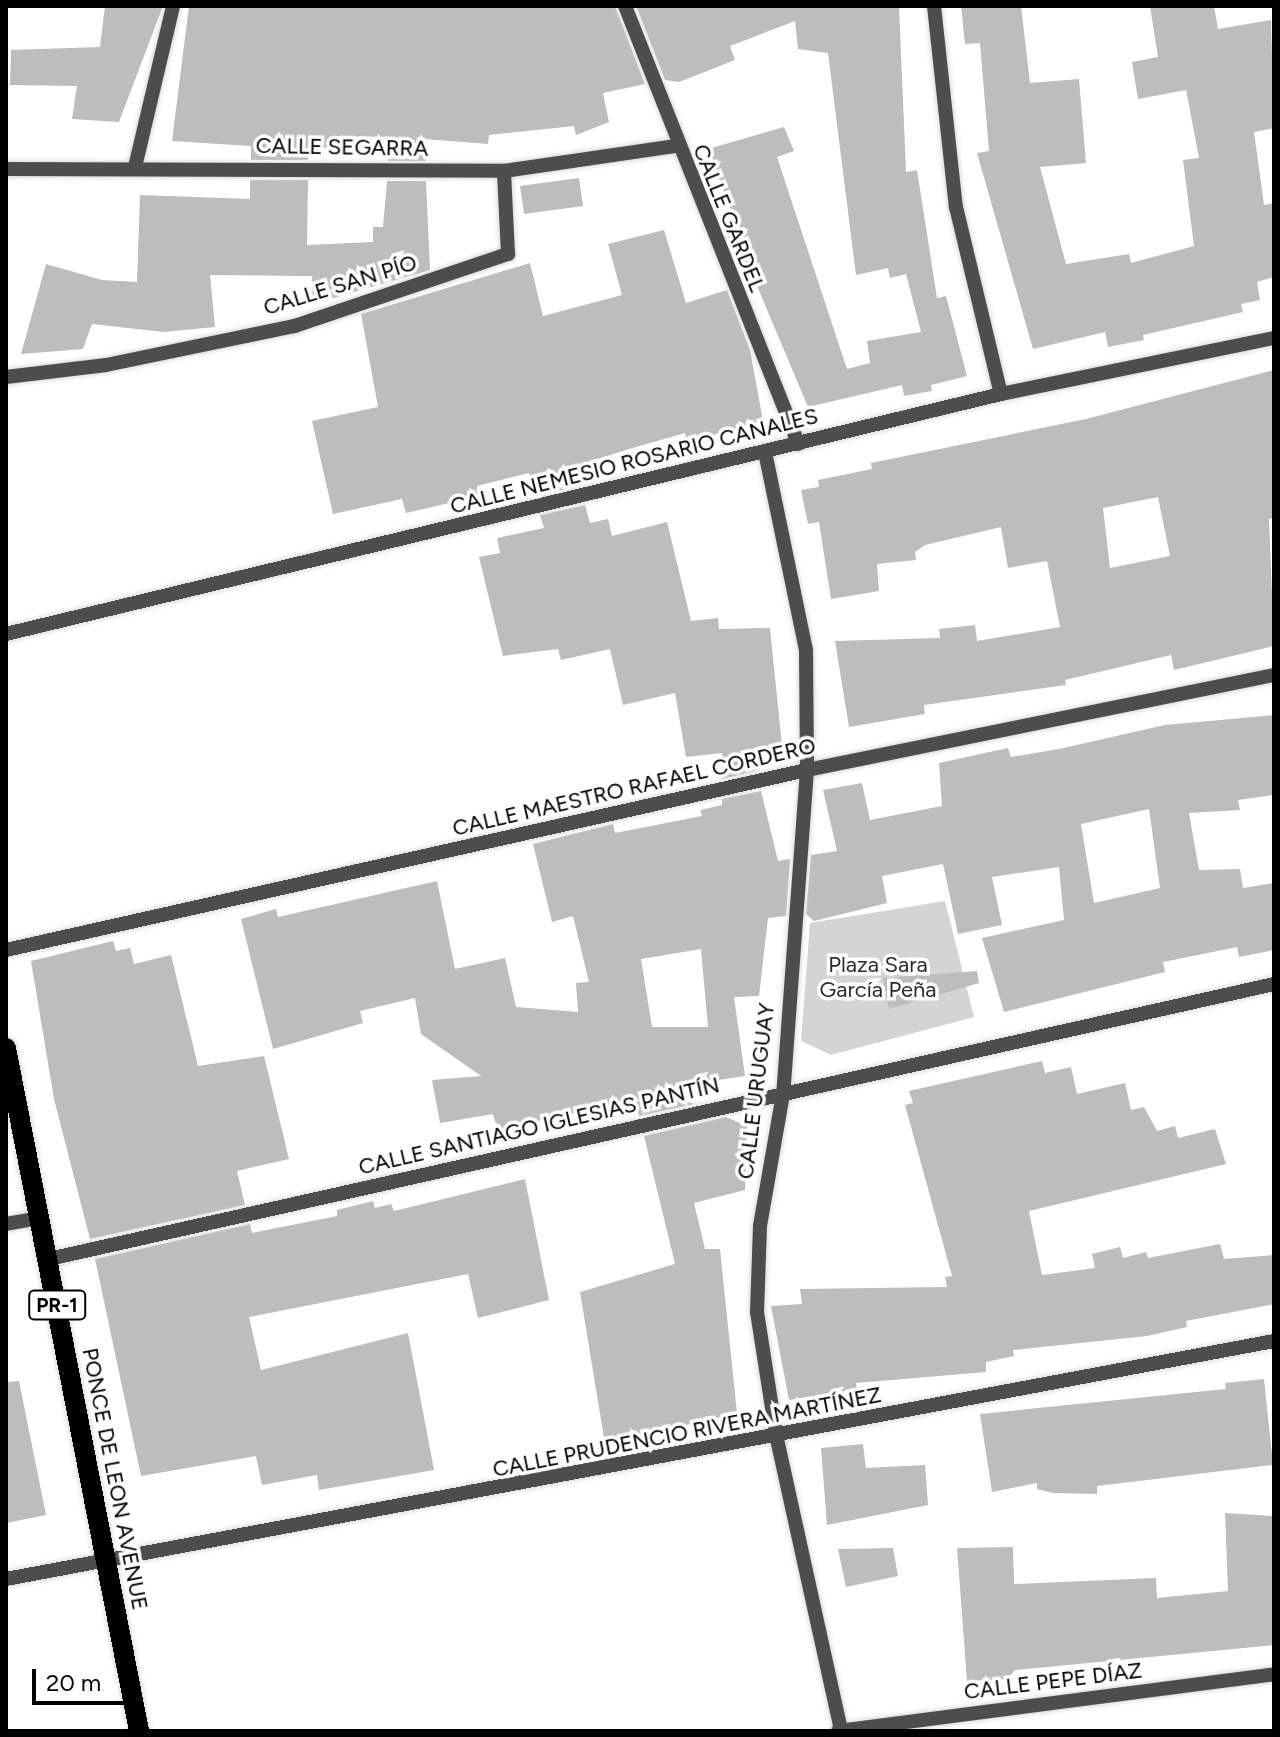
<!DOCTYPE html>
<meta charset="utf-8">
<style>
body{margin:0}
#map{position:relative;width:1280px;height:1737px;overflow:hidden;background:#fff;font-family:Figtree,sans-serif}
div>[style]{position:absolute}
.green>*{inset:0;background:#d4d4d4}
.building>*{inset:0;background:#bdbdbd}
.roads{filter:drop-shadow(0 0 2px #dbdbdb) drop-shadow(0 0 2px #dbdbdb)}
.minor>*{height:14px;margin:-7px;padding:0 7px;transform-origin:7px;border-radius:7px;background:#4d4d4d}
.major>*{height:20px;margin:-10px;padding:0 10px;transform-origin:10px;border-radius:10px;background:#000}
span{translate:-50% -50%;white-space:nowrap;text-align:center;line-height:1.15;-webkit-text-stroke:7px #fff;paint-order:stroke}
.shield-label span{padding:2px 6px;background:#fff;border:2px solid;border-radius:6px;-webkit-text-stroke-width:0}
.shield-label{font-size:20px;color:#000;font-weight:700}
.street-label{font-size:22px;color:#000}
.park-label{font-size:22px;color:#2b2b2b}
.frame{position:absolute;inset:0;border:8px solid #000;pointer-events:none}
.scale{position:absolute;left:32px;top:1669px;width:104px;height:36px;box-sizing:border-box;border:4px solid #000;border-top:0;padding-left:10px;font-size:24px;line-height:28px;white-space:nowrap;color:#000;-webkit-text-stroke:6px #fff;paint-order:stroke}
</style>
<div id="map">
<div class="green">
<div style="clip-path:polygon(945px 901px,974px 1017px,831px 1055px,801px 1041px,810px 923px)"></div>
</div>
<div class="building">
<div style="clip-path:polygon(105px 6px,163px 6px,119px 122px,72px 119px,77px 86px,10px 85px,11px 50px,100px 47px)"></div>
<div style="clip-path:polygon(189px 6px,615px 6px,645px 84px,603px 93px,609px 122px,576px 135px,574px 126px,489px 135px,488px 144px,425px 139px,426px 161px,388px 161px,390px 137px,336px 136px,335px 148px,308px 147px,308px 160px,251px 160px,251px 146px,172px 141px)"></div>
<div style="clip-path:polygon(636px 6px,899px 6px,906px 172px,917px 170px,937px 298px,946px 296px,967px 376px,931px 385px,932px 391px,904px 396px,902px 385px,808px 407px,747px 262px,738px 265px,724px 224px,735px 221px,708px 149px,784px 127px,794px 151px,777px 157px,847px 369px,870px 363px,867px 341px,921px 332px,906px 274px,890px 278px,888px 268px,856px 275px,828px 53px,798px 49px,795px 21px,730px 46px,735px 60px,679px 82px,665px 80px)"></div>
<div style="clip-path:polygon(961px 6px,1021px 6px,1030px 83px,1079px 79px,1086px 163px,1040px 167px,1066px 264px,1129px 254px,1131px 263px,1194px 246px,1183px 160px,1199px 158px,1186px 90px,1138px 99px,1132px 62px,1158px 57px,1150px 6px,1214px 6px,1218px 29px,1271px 20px,1274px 128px,1254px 132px,1264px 205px,1274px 203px,1274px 277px,1257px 282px,1260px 300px,1241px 304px,1243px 312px,1143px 335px,1144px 340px,1108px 347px,1105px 332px,1033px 349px,977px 153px,989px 151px,980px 43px,965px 44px)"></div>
<div style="clip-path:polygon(579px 178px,583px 206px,524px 214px,520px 186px)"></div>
<div style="clip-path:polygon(250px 180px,308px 180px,307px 245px,373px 242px,373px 227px,383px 227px,387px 181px,426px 181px,430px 270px,313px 304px,312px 276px,210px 275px,215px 327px,164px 332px,92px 324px,83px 349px,21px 354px,46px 264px,102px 280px,137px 282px,140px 195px,250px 199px)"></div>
<div style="clip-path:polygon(664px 230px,686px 303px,727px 290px,750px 350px,763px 421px,687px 442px,685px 433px,629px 449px,598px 459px,600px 467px,575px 473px,579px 486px,535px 496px,529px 473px,477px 486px,479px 496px,406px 513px,402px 499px,333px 514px,312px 421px,378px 407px,361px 314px,530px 263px,543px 316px,622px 295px,608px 244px)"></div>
<div style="clip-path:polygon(evenodd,1274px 370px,1274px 518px,1269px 519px,1274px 646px,1174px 670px,1171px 655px,1065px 680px,1066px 685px,924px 705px,925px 714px,849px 727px,835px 641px,940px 638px,939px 629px,975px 625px,977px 641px,1060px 627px,1047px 561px,1008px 568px,1001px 527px,925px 545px,915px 552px,916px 560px,877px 564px,879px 591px,831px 599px,819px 522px,808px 524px,801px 490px,819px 487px,818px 480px,872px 469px,871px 463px,1086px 419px,1274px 370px,1158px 497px,1170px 556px,1110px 568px,1103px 508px,1158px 497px)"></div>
<div style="clip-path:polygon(585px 505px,590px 523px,608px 519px,612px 536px,667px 522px,691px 621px,718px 618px,719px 629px,770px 628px,782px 746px,751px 749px,756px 771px,722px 779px,722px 753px,686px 757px,675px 693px,623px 705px,610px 649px,561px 660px,558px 649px,503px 656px,479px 557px,500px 553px,497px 538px,544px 528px,540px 515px)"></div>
<div style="clip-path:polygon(evenodd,1274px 715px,1274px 795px,1238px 800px,1240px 810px,1189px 813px,1199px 870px,1240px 869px,1243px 888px,1274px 883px,1274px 950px,1239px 957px,1237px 947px,1163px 962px,1165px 972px,1004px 1012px,982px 938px,1064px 920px,1059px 867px,992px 877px,1002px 925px,958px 934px,943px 864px,882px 876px,887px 903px,814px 921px,806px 914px,811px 855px,837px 851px,823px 790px,862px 783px,870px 820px,942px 806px,939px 763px,1008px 748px,1011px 757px,1059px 749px,1165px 725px,1274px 715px,1149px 809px,1160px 888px,1094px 903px,1081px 824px,1149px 809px)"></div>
<div style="clip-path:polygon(evenodd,761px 791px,778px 861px,790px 859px,786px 916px,768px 918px,759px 996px,734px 997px,745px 1076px,658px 1089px,694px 1104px,639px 1116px,635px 1100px,497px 1130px,493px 1114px,440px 1123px,432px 1080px,481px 1076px,421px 1034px,415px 998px,360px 1011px,363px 1023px,273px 1049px,241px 919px,276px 909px,278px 917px,437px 881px,455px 969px,505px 958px,516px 1007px,578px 1012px,576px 983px,589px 982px,573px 916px,552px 922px,533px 844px,613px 824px,615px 833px,702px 816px,700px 810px,722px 805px,722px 799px,761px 791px,701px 949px,708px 1027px,652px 1027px,641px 959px,701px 949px)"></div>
<div style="clip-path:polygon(113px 941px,116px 951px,130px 948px,134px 964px,171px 955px,198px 1066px,264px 1056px,289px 1159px,237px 1171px,245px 1205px,90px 1239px,54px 1099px,31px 961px)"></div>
<div style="clip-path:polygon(977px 971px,979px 983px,889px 1009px,883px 978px)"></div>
<div style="clip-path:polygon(1042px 1061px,1045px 1073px,1071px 1067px,1077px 1094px,1125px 1083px,1131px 1110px,1144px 1107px,1157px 1131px,1175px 1126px,1178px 1138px,1215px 1129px,1226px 1164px,1029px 1211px,1042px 1275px,1095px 1268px,1092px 1254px,1120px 1247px,1123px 1258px,1146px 1252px,1148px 1258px,1220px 1244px,1224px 1259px,1274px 1255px,1274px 1304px,1186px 1321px,1187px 1327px,1147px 1336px,1013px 1350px,1014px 1356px,986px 1362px,986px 1372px,856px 1383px,857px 1389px,789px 1400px,771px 1306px,802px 1304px,800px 1289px,947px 1287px,945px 1277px,952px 1276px,905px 1105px,913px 1103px,909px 1091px)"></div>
<div style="clip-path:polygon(726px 1117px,747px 1126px,745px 1190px,694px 1203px,705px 1249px,720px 1249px,737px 1413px,605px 1444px,580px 1292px,675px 1264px,644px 1136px)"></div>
<div style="clip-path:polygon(525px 1179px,549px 1300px,478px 1318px,468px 1274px,249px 1317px,261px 1370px,408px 1333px,434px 1470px,319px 1490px,317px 1475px,262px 1485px,256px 1456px,141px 1476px,95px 1259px,250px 1224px,252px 1233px,337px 1216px,337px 1210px,373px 1201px,375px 1208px,391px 1204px,394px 1211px)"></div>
<div style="clip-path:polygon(1264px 1379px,1273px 1465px,1097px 1486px,1097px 1494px,1053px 1493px,1037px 1489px,1037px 1483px,992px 1492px,980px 1414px,1226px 1389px,1225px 1383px)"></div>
<div style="clip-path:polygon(19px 1381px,46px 1515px,6px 1523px,6px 1382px)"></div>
<div style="clip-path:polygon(863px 1444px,866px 1468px,925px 1465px,928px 1505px,827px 1525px,821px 1448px)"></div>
<div style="clip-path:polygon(1225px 1513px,1274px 1516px,1274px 1645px,1015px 1670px,1008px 1679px,967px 1681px,957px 1548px,1013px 1547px,1014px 1584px,1156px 1578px,1157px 1598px,1228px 1591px)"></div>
<div style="clip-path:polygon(893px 1548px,898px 1576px,846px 1587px,838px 1549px)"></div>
</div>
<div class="roads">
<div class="minor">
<div style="left:625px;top:6px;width:471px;rotate:68.4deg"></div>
<div style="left:934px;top:6px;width:202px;rotate:83.8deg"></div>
<div style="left:956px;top:207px;width:192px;rotate:76.5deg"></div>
<div style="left:135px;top:167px;width:165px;rotate:-76.7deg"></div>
<div style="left:6px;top:169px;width:498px;rotate:0.2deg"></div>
<div style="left:504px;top:171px;width:174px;rotate:-8.3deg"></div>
<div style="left:6px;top:377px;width:101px;rotate:-6.8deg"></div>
<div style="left:106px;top:365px;width:193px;rotate:-11.7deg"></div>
<div style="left:295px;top:326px;width:225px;rotate:-18.7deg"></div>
<div style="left:508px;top:254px;width:83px;rotate:-92.8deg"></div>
<div style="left:765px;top:452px;width:202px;rotate:78.3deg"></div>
<div style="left:806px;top:650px;width:120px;rotate:89.5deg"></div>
<div style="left:807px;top:770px;width:325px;rotate:94.2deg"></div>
<div style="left:783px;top:1094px;width:134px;rotate:99.9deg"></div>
<div style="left:760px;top:1226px;width:86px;rotate:92deg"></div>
<div style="left:757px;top:1312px;width:129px;rotate:81.1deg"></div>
<div style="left:777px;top:1439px;width:299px;rotate:77.6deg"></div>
<div style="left:6px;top:634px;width:1024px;rotate:-13.56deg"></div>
<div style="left:1001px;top:394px;width:279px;rotate:-11.6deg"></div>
<div style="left:6px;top:950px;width:821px;rotate:-12.67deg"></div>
<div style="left:807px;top:770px;width:477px;rotate:-11.5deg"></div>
<div style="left:6px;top:1224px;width:34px;rotate:-10deg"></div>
<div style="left:49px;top:1259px;width:1255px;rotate:-12.65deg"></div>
<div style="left:6px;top:1579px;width:1290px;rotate:-10.63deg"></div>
<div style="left:838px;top:1731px;width:440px;rotate:-7.4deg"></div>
</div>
<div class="major">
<div style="left:6px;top:1048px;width:696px;rotate:78.98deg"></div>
</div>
</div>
<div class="shield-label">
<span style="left:57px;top:1305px">PR-1</span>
</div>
<div class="street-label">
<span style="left:342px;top:147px;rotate:1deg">CALLE SEGARRA</span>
<span style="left:729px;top:218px;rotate:68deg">CALLE GARDEL</span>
<span style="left:340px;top:285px;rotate:-17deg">CALLE SAN PÍO</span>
<span style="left:634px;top:461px;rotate:-14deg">CALLE NEMESIO ROSARIO CANALES</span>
<span style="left:634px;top:787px;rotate:-13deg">CALLE MAESTRO RAFAEL CORDERO</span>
<span style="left:756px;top:1091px;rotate:-83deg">CALLE URUGUAY</span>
<span style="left:539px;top:1126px;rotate:-13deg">CALLE SANTIAGO IGLESIAS PANTÍN</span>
<span style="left:687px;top:1432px;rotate:-11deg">CALLE PRUDENCIO RIVERA MARTÍNEZ</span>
<span style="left:115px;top:1479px;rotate:79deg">PONCE DE LEON AVENUE</span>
<span style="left:1053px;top:1681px;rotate:-7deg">CALLE PEPE DÍAZ</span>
</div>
<div class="park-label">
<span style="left:878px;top:977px">Plaza Sara<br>García Peña</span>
</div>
<div class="frame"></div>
<div class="scale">20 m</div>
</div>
